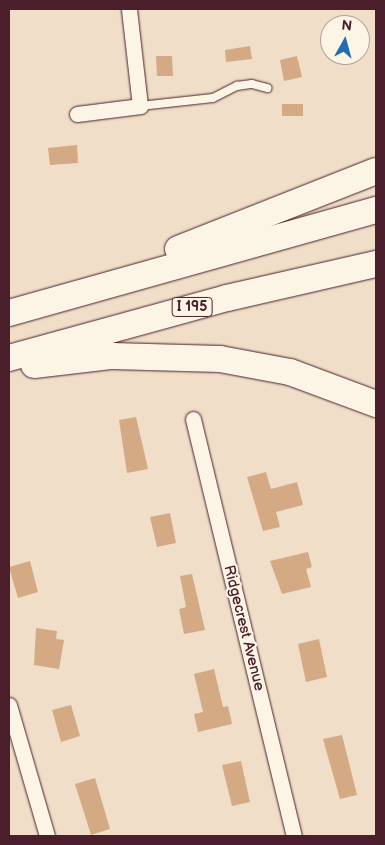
<!DOCTYPE html>
<style>
body{margin:0}
#map{position:relative;width:385px;height:845px;overflow:hidden;background:#f0dec8;font-family:"Balsamiq Sans",sans-serif}
div>[style]{position:absolute}
.building>*{inset:0;background:#d4aa85}
.roads{filter:drop-shadow(0 0 1px #4a1f2b) drop-shadow(0 0 1px #4a1f2b)}
.lane>*{height:8px;margin:-4px;padding:0 4px;transform-origin:4px;border-radius:4px;background:#fcf5e5}
.street>*{height:15px;margin:-7.5px;padding:0 7.5px;transform-origin:7.5px;border-radius:7.5px;background:#fcf5e5}
.highway>*{height:26px;margin:-13px;padding:0 13px;transform-origin:13px;border-radius:13px;background:#fcf5e5}
span{translate:-50% -50%;white-space:nowrap;text-align:center;line-height:1.15;-webkit-text-stroke:4.5px #fcf5e5;paint-order:stroke}
.shield-label span{padding:1px 4px;background:#fcf5e5;border:1px solid;border-radius:4px;-webkit-text-stroke-width:0}
.shield-label{font-size:14px;color:#4a1f2b;font-weight:700}
.street-label{font-size:15px;color:#4a1f2b}
.frame{position:absolute;inset:0;border:10px solid #4a1f2b;pointer-events:none}
.north{position:absolute;left:320px;top:15px;width:50px;height:50px;box-sizing:border-box;background:#fcf5e5;border:1px solid #b59f9b;border-radius:50%;rotate:7deg;font-size:14px;font-weight:700;line-height:20px;text-align:center;color:#4a1f2b}
.north::after{content:'';display:block;margin:auto;width:18px;height:22px;background:#1f6fb2;clip-path:polygon(50% 0,100% 100%,50% 72%,0 100%)}
</style>
<div id="map">
<div class="building">
<div style="clip-path:polygon(250px 46px,252px 59px,226px 62px,225px 50px)"></div>
<div style="clip-path:polygon(156px 56px,172px 56px,173px 76px,157px 76px)"></div>
<div style="clip-path:polygon(297px 56px,302px 77px,284px 81px,280px 60px)"></div>
<div style="clip-path:polygon(282px 104px,303px 104px,303px 116px,282px 116px)"></div>
<div style="clip-path:polygon(77px 145px,78px 163px,50px 165px,48px 148px)"></div>
<div style="clip-path:polygon(136px 417px,148px 469px,127px 473px,119px 420px)"></div>
<div style="clip-path:polygon(266px 472px,271px 489px,297px 482px,303px 505px,276px 512px,280px 527px,263px 531px,247px 477px)"></div>
<div style="clip-path:polygon(170px 513px,176px 543px,157px 547px,150px 517px)"></div>
<div style="clip-path:polygon(308px 552px,312px 567px,306px 569px,311px 587px,282px 594px,270px 561px)"></div>
<div style="clip-path:polygon(30px 561px,38px 592px,18px 598px,9px 567px)"></div>
<div style="clip-path:polygon(192px 574px,205px 630px,184px 634px,179px 609px,186px 607px,180px 576px)"></div>
<div style="clip-path:polygon(36px 628px,57px 631px,56px 639px,64px 640px,59px 669px,34px 665px)"></div>
<div style="clip-path:polygon(319px 639px,327px 677px,306px 682px,298px 644px)"></div>
<div style="clip-path:polygon(214px 669px,223px 707px,228px 706px,232px 724px,198px 732px,194px 714px,203px 712px,194px 674px)"></div>
<div style="clip-path:polygon(71px 705px,80px 736px,61px 742px,52px 710px)"></div>
<div style="clip-path:polygon(342px 735px,357px 795px,340px 799px,323px 739px)"></div>
<div style="clip-path:polygon(241px 761px,250px 802px,232px 806px,222px 765px)"></div>
<div style="clip-path:polygon(95px 778px,110px 829px,91px 835px,75px 784px)"></div>
</div>
<div class="roads">
<div class="lane">
<div style="left:140px;top:106px;width:73px;rotate:-6.3deg"></div>
<div style="left:213px;top:98px;width:27px;rotate:-27deg"></div>
<div style="left:237px;top:86px;width:15px;rotate:-8deg"></div>
<div style="left:252px;top:84px;width:16px;rotate:15deg"></div>
</div>
<div class="street">
<div style="left:77px;top:114px;width:64px;rotate:-7.2deg"></div>
<div style="left:140px;top:106px;width:98px;rotate:-96.5deg"></div>
<div style="left:193px;top:419px;width:429px;rotate:76.4deg"></div>
<div style="left:9px;top:705px;width:136px;rotate:73.8deg"></div>
</div>
<div class="highway">
<div style="left:178px;top:249px;width:213px;rotate:-21.5deg"></div>
<div style="left:9px;top:313px;width:381px;rotate:-15.7deg"></div>
<div style="left:9px;top:358px;width:226px;rotate:-15.4deg"></div>
<div style="left:227px;top:298px;width:153px;rotate:-12.9deg"></div>
<div style="left:34px;top:365px;width:79px;rotate:-6.6deg"></div>
<div style="left:112px;top:356px;width:108px;rotate:1.6deg"></div>
<div style="left:220px;top:359px;width:71px;rotate:10.5deg"></div>
<div style="left:290px;top:372px;width:92px;rotate:20.4deg"></div>
</div>
</div>
<div class="shield-label">
<span style="left:192px;top:307px">I 195</span>
</div>
<div class="street-label">
<span style="left:244px;top:628px;rotate:76deg">Ridgecrest Avenue</span>
</div>
<div class="frame"></div>
<div class="north">N</div>
</div>
